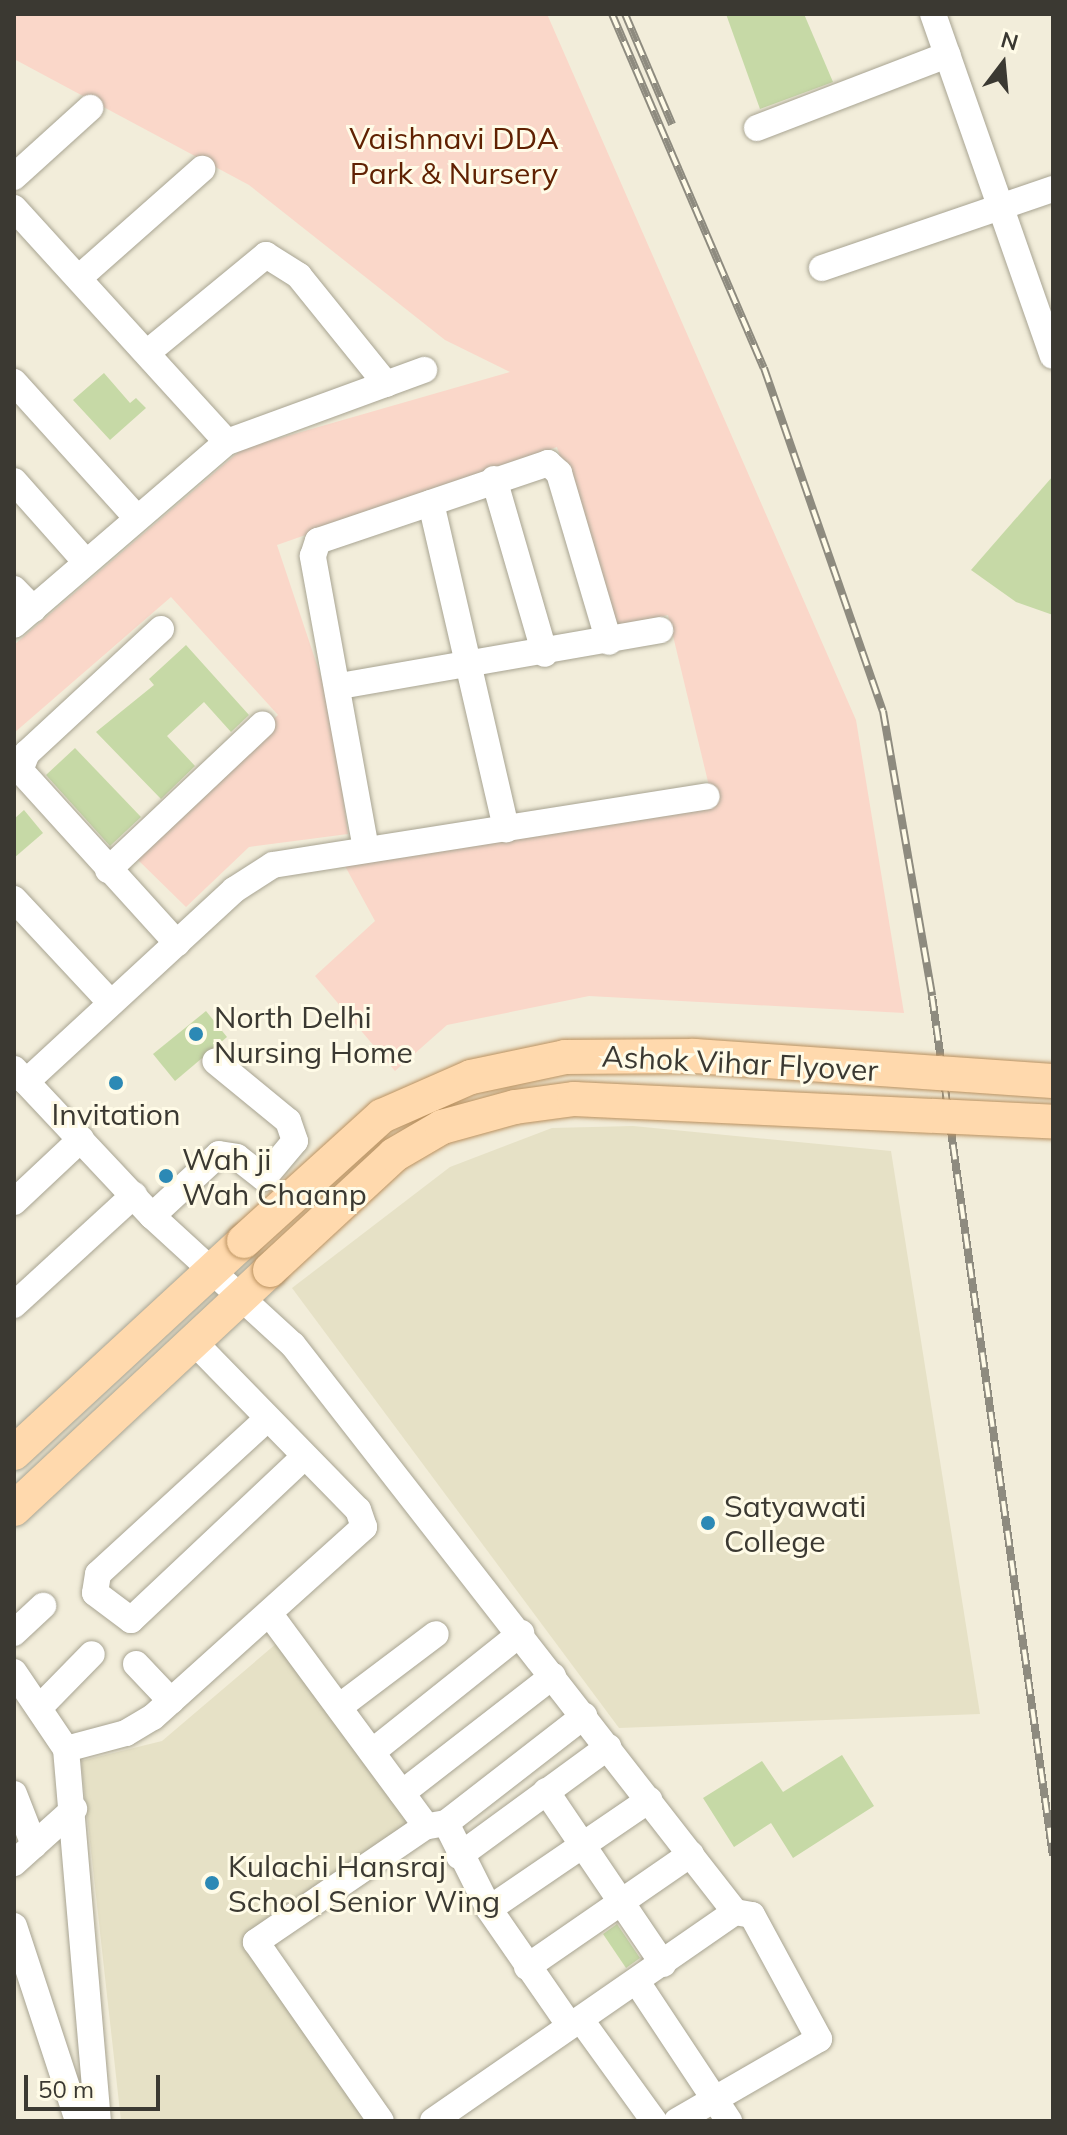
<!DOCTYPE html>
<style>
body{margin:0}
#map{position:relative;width:1067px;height:2135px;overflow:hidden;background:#f2edda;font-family:Mulish,sans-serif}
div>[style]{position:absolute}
.built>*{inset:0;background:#e6e1c6}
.green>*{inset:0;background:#fad7c9}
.building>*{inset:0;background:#c6d9a6}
.roads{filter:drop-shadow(0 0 2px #a8a492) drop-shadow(0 0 2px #a8a492)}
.minor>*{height:26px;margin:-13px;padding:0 13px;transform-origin:13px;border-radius:13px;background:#fff}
.major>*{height:34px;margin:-17px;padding:0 17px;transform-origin:17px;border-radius:17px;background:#ffd9ad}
.rail>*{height:8px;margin-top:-4px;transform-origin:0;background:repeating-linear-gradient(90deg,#fffbe7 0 15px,#8e8b7f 0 30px);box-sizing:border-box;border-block:2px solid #8e8b7f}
.bridges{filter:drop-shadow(0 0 2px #ba915f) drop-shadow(0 0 2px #ba915f)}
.major-bridge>*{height:34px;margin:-17px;padding:0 17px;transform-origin:17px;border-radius:17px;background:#ffd9ad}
.dots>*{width:22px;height:22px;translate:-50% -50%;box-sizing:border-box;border:4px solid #fffbe7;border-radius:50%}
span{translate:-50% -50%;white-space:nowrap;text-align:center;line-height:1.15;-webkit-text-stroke:6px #fffbe7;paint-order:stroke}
.park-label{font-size:30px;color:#602102}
.poi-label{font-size:30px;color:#3b3932}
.left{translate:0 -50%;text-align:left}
.street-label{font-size:30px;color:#3b3932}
.frame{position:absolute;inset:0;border:16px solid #3b3932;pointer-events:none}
.north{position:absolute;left:963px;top:24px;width:80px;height:80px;-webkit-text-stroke:6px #fffbe7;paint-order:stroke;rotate:16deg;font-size:22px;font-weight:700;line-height:32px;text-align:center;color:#3b3932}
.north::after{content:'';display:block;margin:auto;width:28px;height:36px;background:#3b3932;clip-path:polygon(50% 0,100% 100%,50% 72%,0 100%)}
.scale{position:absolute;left:24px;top:2075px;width:136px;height:36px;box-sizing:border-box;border:4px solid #3b3932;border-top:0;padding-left:10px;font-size:24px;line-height:28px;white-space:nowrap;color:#3b3932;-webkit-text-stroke:6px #fffbe7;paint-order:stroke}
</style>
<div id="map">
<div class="built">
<div style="clip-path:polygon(633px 1126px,891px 1151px,980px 1714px,619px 1728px,292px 1288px,450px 1167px,552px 1128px)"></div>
<div style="clip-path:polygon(277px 1643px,415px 1826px,245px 1941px,371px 2121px,121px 2121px,81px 1761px,162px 1741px)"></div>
</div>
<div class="green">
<div style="clip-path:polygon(14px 14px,547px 14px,856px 720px,904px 1013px,589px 996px,447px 1025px,395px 1071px,315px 976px,375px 921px,333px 844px,709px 786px,668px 615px,614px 628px,557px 447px,277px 545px,331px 707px,348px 834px,249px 847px,186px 907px,135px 857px,278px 715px,171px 597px,14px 733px,14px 645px,242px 449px,510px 372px,445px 340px,249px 185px,14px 59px)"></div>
</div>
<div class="building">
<div style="clip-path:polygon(726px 14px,804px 14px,833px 82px,760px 109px)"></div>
<div style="clip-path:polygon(104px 373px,130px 403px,136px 398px,146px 408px,110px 440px,73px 400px)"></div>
<div style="clip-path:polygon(1053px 476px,1053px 615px,1016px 602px,971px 570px)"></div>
<div style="clip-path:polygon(186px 645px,249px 715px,231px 732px,204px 702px,167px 736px,195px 766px,161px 799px,96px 732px,154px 685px,149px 679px)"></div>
<div style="clip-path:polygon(75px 748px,141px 817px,110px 846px,46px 775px)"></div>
<div style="clip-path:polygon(24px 810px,43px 833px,14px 858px,14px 819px)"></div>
<div style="clip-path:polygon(206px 1011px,227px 1037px,175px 1081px,153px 1054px)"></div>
<div style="clip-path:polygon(842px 1755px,874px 1806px,793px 1858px,771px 1823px,734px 1847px,703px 1798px,762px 1761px,783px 1792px)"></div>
<div style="clip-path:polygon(617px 1924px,640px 1958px,626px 1968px,603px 1934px)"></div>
</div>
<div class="roads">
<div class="minor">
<div style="left:933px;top:14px;width:362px;rotate:70.7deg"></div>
<div style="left:757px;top:128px;width:204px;rotate:-21deg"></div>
<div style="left:14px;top:177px;width:103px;rotate:-42.2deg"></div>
<div style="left:14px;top:208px;width:316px;rotate:47.7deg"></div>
<div style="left:822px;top:268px;width:244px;rotate:-18.9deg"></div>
<div style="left:81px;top:276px;width:162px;rotate:-41.5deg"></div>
<div style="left:148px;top:352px;width:153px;rotate:-39.4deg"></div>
<div style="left:266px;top:255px;width:39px;rotate:32deg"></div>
<div style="left:299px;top:276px;width:139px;rotate:51.1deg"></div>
<div style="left:14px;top:382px;width:181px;rotate:47.9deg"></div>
<div style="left:494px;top:479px;width:182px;rotate:73.8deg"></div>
<div style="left:14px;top:481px;width:107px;rotate:48.4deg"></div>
<div style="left:431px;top:503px;width:335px;rotate:77deg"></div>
<div style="left:14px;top:589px;width:28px;rotate:46deg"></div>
<div style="left:14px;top:625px;width:281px;rotate:-40.7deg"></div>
<div style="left:227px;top:442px;width:210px;rotate:-20.1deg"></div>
<div style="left:161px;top:629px;width:183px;rotate:137.2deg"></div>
<div style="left:27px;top:753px;width:18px;rotate:112deg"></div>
<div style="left:20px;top:770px;width:234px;rotate:47.8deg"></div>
<div style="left:340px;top:686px;width:325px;rotate:-9.9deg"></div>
<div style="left:366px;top:849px;width:298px;rotate:-100.3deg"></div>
<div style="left:313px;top:556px;width:16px;rotate:-72deg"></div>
<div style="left:318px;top:541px;width:243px;rotate:-18.7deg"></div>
<div style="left:548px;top:463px;width:15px;rotate:42deg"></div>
<div style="left:559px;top:473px;width:176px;rotate:73.5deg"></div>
<div style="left:108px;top:870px;width:212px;rotate:-43.3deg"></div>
<div style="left:14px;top:899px;width:142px;rotate:47deg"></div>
<div style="left:14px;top:1069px;width:202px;rotate:46.8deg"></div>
<div style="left:152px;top:1216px;width:191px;rotate:42.5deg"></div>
<div style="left:293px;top:1345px;width:719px;rotate:52.06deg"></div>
<div style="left:26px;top:1082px;width:283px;rotate:-42.7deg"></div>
<div style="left:234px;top:890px;width:46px;rotate:-32.7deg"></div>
<div style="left:273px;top:865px;width:439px;rotate:-9deg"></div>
<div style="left:14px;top:1202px;width:92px;rotate:-43.2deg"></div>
<div style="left:152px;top:1216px;width:91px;rotate:-42.8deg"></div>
<div style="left:219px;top:1154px;width:18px;rotate:9deg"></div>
<div style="left:237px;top:1157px;width:34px;rotate:38deg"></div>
<div style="left:264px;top:1178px;width:48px;rotate:-50deg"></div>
<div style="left:295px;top:1141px;width:21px;rotate:-109deg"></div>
<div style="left:288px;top:1121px;width:94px;rotate:-140.6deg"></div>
<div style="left:14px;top:1305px;width:163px;rotate:-42.5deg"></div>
<div style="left:267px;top:1419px;width:229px;rotate:137.5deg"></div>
<div style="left:98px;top:1574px;width:19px;rotate:99deg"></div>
<div style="left:95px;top:1593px;width:45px;rotate:36.9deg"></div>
<div style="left:131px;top:1620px;width:236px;rotate:-43.3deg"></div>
<div style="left:269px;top:1613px;width:265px;rotate:53.6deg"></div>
<div style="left:426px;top:1826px;width:206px;rotate:145.7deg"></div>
<div style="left:256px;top:1942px;width:218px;rotate:55.1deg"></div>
<div style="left:14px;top:1633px;width:40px;rotate:-43deg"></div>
<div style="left:136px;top:1664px;width:51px;rotate:46.6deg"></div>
<div style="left:14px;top:1672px;width:93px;rotate:56deg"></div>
<div style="left:66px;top:1749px;width:373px;rotate:85.1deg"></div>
<div style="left:42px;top:1705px;width:71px;rotate:-45.6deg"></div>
<div style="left:339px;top:1707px;width:121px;rotate:-37deg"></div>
<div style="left:66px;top:1749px;width:62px;rotate:-14.9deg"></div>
<div style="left:126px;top:1733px;width:31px;rotate:-31deg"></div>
<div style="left:153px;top:1717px;width:284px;rotate:-42deg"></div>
<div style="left:364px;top:1527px;width:18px;rotate:-109deg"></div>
<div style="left:358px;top:1510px;width:235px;rotate:-134.3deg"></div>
<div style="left:372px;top:1752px;width:191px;rotate:-38.6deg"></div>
<div style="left:546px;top:1791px;width:209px;rotate:55.9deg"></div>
<div style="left:402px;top:1793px;width:191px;rotate:-37.8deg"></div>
<div style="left:14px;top:1794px;width:55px;rotate:68.6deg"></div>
<div style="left:446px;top:1823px;width:96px;rotate:63.4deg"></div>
<div style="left:489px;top:1909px;width:142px;rotate:55.3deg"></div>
<div style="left:429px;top:1826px;width:17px;rotate:-10deg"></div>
<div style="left:446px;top:1823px;width:175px;rotate:-37.8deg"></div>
<div style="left:459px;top:1856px;width:185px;rotate:-36.2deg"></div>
<div style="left:14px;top:1863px;width:81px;rotate:-42deg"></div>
<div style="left:489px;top:1909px;width:194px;rotate:-34.3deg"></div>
<div style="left:14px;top:1926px;width:205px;rotate:71.8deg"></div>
<div style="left:527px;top:1967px;width:199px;rotate:-34.6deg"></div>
<div style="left:637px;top:1982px;width:167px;rotate:56.5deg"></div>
<div style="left:581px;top:2020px;width:125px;rotate:54.1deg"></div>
<div style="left:433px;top:2121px;width:367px;rotate:-34.7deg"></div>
<div style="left:735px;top:1912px;width:17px;rotate:10deg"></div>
<div style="left:752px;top:1915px;width:141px;rotate:61.6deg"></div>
<div style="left:819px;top:2039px;width:164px;rotate:150deg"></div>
</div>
<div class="major">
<div style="left:14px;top:1453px;width:313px;rotate:-42.7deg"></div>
<div style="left:14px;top:1509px;width:350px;rotate:-43deg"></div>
</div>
</div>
<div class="rail">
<div style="left:612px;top:14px;width:385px;rotate:66.8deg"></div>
<div style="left:764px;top:368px;width:363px;rotate:70.9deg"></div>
<div style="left:883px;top:711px;width:289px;rotate:80.2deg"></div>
<div style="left:932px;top:996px;width:868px;rotate:81.99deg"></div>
<div style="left:625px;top:14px;width:120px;rotate:66.9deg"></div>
</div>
<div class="bridges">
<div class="major-bridge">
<div style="left:244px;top:1241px;width:186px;rotate:-42.2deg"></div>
<div style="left:382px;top:1116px;width:97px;rotate:-23.7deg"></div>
<div style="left:471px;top:1077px;width:96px;rotate:-12deg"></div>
<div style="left:565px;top:1057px;width:129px;rotate:-0.4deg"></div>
<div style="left:694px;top:1056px;width:360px;rotate:4deg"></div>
<div style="left:270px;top:1270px;width:169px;rotate:-42.8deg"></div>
<div style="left:394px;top:1155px;width:56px;rotate:-30.3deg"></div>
<div style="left:442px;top:1127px;width:76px;rotate:-15.3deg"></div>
<div style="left:515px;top:1107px;width:60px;rotate:-7.7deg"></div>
<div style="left:574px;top:1099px;width:480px;rotate:2.7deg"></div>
</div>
</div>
<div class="dots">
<div style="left:196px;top:1034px;background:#2c89b5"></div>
<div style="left:116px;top:1083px;background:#2c89b5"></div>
<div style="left:166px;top:1176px;background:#2c89b5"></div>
<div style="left:708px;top:1523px;background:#2c89b5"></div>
<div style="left:212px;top:1883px;background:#2c89b5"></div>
</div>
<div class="park-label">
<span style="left:454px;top:155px">Vaishnavi DDA<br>Park &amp; Nursery</span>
</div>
<div class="poi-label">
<span class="left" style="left:214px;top:1034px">North Delhi<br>Nursing Home</span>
<span style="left:116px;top:1114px">Invitation</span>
<span class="left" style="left:182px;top:1176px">Wah ji<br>Wah Chaanp</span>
<span class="left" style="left:724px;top:1523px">Satyawati<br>College</span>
<span class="left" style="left:228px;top:1883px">Kulachi Hansraj<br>School Senior Wing</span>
</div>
<div class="street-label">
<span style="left:740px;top:1063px;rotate:3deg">Ashok Vihar Flyover</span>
</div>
<div class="frame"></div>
<div class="north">N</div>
<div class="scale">50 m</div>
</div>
